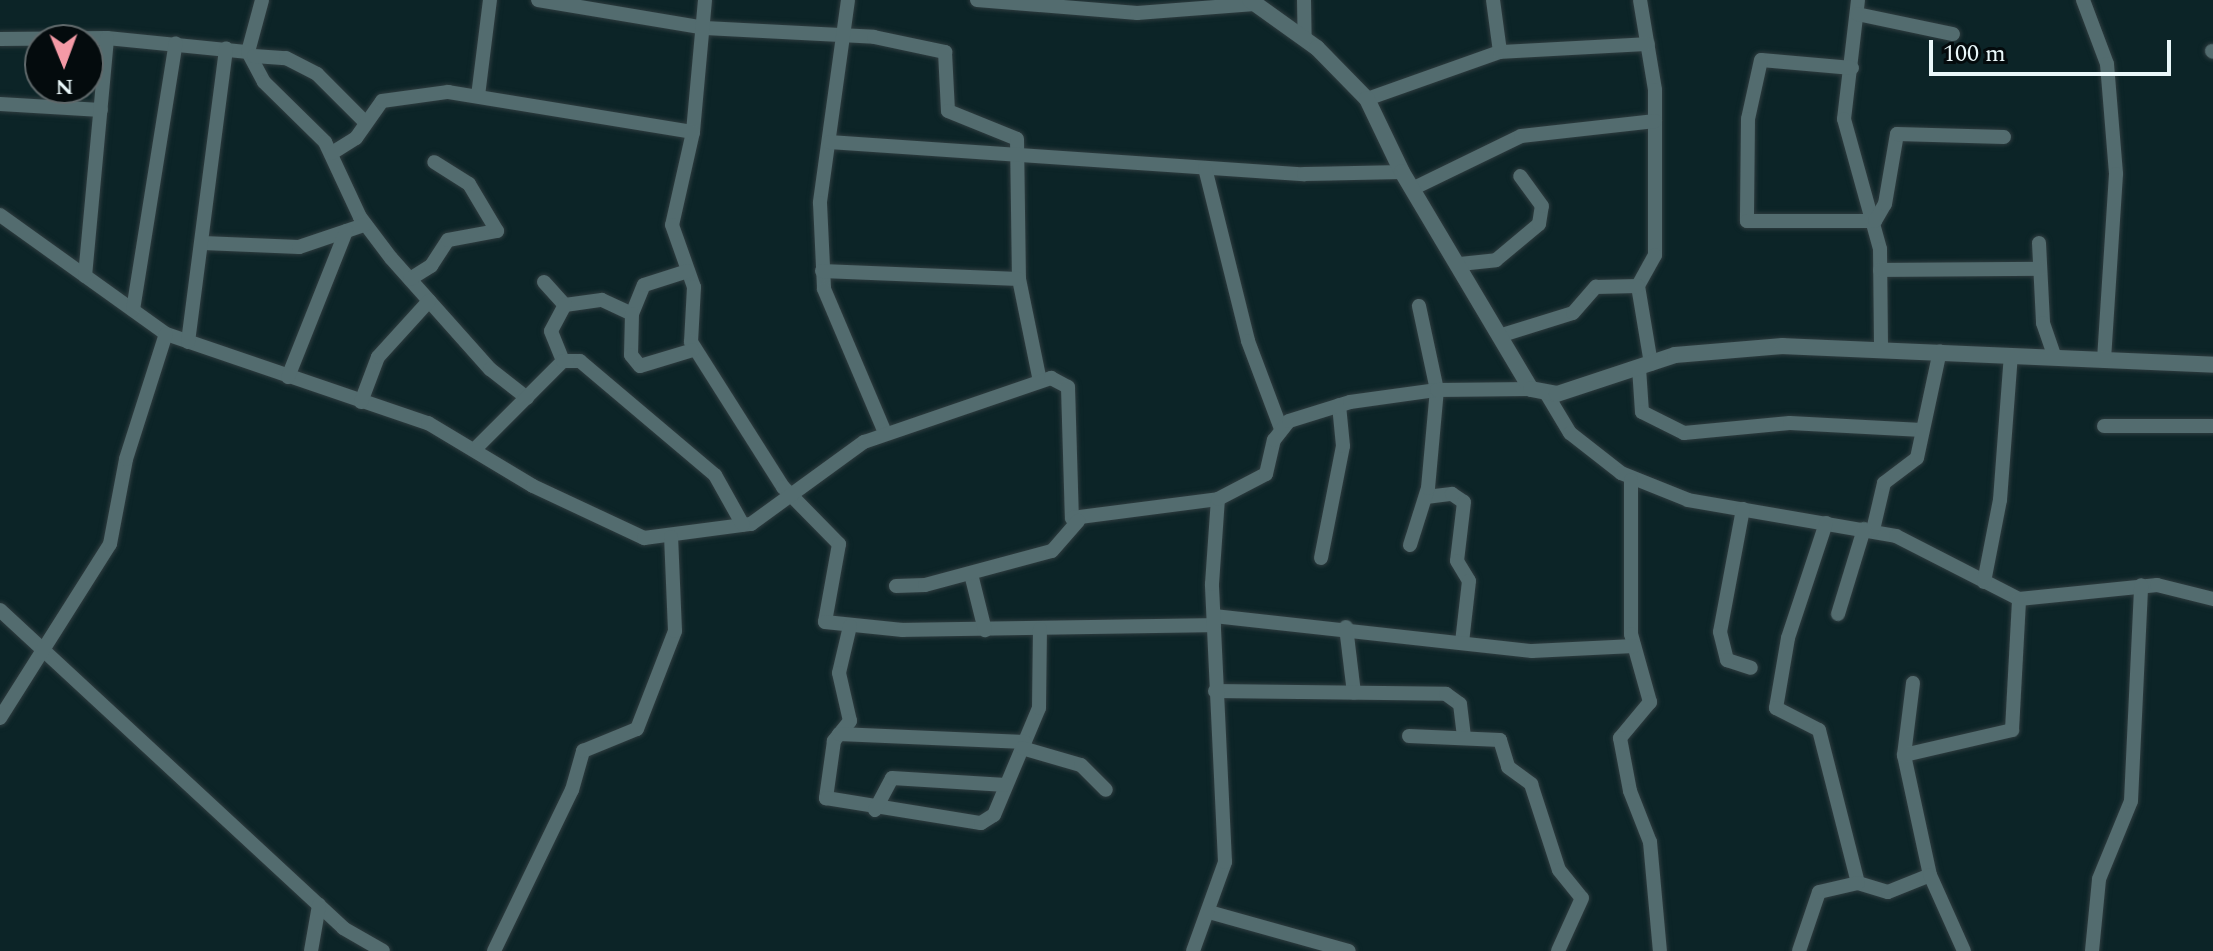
<!DOCTYPE html>
<style>
body{margin:0}
#map{position:relative;width:2213px;height:951px;overflow:hidden;background:#0c2427;font-family:Spectral,serif}
div>[style]{position:absolute}
.roads{filter:drop-shadow(0 0 2px #2f3c3f) drop-shadow(0 0 2px #2f3c3f)}
.minor>*{height:14px;margin:-7px;padding:0 7px;transform-origin:7px;border-radius:7px;background:#536c6f}
.tertiary>*{height:16px;margin:-8px;padding:0 8px;transform-origin:8px;border-radius:8px;background:#536c6f}
span{translate:-50% -50%;white-space:nowrap;text-align:center;line-height:1.15;-webkit-text-stroke:6px #040b0d;paint-order:stroke}
.north{position:absolute;left:24px;top:24px;width:80px;height:80px;box-sizing:border-box;background:#040b0d;border:2px solid #60696b;border-radius:50%;rotate:179deg;font-size:22px;font-weight:700;line-height:32px;text-align:center;color:#e9f7f9}
.north::after{content:'';display:block;margin:auto;width:28px;height:36px;background:#f49aa6;clip-path:polygon(50% 0,100% 100%,50% 72%,0 100%)}
.scale{position:absolute;left:1929px;top:40px;width:242px;height:36px;box-sizing:border-box;border:4px solid #e9f7f9;border-top:0;padding-left:10px;font-size:24px;line-height:28px;white-space:nowrap;color:#e9f7f9;-webkit-text-stroke:6px #040b0d;paint-order:stroke}
</style>
<div id="map">
<div class="roads">
<div class="minor">
<div style="left:538px;top:0;width:169px;rotate:9.5deg"></div>
<div style="left:705px;top:28px;width:169px;rotate:3deg"></div>
<div style="left:874px;top:37px;width:73px;rotate:11.9deg"></div>
<div style="left:945px;top:52px;width:59px;rotate:87.1deg"></div>
<div style="left:948px;top:111px;width:74px;rotate:22.1deg"></div>
<div style="left:1017px;top:139px;width:140px;rotate:89.2deg"></div>
<div style="left:1019px;top:279px;width:104px;rotate:78.4deg"></div>
<div style="left:705px;top:0;width:133px;rotate:95.2deg"></div>
<div style="left:693px;top:132px;width:95px;rotate:102.7deg"></div>
<div style="left:672px;top:225px;width:66px;rotate:70.5deg"></div>
<div style="left:694px;top:287px;width:55px;rotate:93.1deg"></div>
<div style="left:691px;top:342px;width:172px;rotate:57.6deg"></div>
<div style="left:783px;top:487px;width:80px;rotate:45.5deg"></div>
<div style="left:839px;top:544px;width:79px;rotate:100.2deg"></div>
<div style="left:825px;top:622px;width:78px;rotate:5.9deg"></div>
<div style="left:903px;top:630px;width:311px;rotate:-0.9deg"></div>
<div style="left:848px;top:0;width:205px;rotate:97.9deg"></div>
<div style="left:820px;top:203px;width:86px;rotate:87.3deg"></div>
<div style="left:824px;top:289px;width:156px;rotate:67deg"></div>
<div style="left:977px;top:0;width:161px;rotate:4.6deg"></div>
<div style="left:1137px;top:13px;width:118px;rotate:-4.4deg"></div>
<div style="left:1304px;top:0;width:39px;rotate:89deg"></div>
<div style="left:1493px;top:0;width:52px;rotate:82.3deg"></div>
<div style="left:1640px;top:0;width:91px;rotate:80.5deg"></div>
<div style="left:1655px;top:90px;width:165px;rotate:90deg"></div>
<div style="left:1655px;top:255px;width:35px;rotate:119deg"></div>
<div style="left:1638px;top:286px;width:79px;rotate:80.5deg"></div>
<div style="left:1858px;top:0;width:120px;rotate:96.7deg"></div>
<div style="left:1844px;top:119px;width:135px;rotate:74.5deg"></div>
<div style="left:1880px;top:249px;width:98px;rotate:89.4deg"></div>
<div style="left:2083px;top:0;width:68px;rotate:69.4deg"></div>
<div style="left:2107px;top:64px;width:110px;rotate:85.3deg"></div>
<div style="left:2116px;top:174px;width:187px;rotate:93.7deg"></div>
<div style="left:1857px;top:14px;width:98px;rotate:11.8deg"></div>
<div style="left:0;top:39px;width:107px;rotate:-0.5deg"></div>
<div style="left:107px;top:38px;width:142px;rotate:5.7deg"></div>
<div style="left:248px;top:52px;width:34px;rotate:62deg"></div>
<div style="left:264px;top:82px;width:86px;rotate:44.5deg"></div>
<div style="left:325px;top:142px;width:83px;rotate:65deg"></div>
<div style="left:360px;top:217px;width:51px;rotate:52.9deg"></div>
<div style="left:391px;top:258px;width:149px;rotate:48.3deg"></div>
<div style="left:490px;top:369px;width:47px;rotate:38.1deg"></div>
<div style="left:2212px;top:51px;width:1px;rotate:45deg"></div>
<div style="left:248px;top:52px;width:54px;rotate:-74.9deg"></div>
<div style="left:254px;top:56px;width:32px;rotate:4deg"></div>
<div style="left:286px;top:58px;width:35px;rotate:27deg"></div>
<div style="left:317px;top:74px;width:68px;rotate:45deg"></div>
<div style="left:1852px;top:68px;width:91px;rotate:-175deg"></div>
<div style="left:1761px;top:60px;width:60px;rotate:102.4deg"></div>
<div style="left:1748px;top:119px;width:102px;rotate:90.6deg"></div>
<div style="left:1747px;top:221px;width:128px"></div>
<div style="left:1875px;top:221px;width:20px;rotate:-60deg"></div>
<div style="left:1885px;top:204px;width:71px;rotate:-80.3deg"></div>
<div style="left:1897px;top:134px;width:107px;rotate:1.6deg"></div>
<div style="left:478px;top:96px;width:97px;rotate:-82.9deg"></div>
<div style="left:1367px;top:99px;width:141px;rotate:-19.5deg"></div>
<div style="left:1500px;top:52px;width:148px;rotate:-3.1deg"></div>
<div style="left:0;top:104px;width:101px;rotate:3.4deg"></div>
<div style="left:829px;top:142px;width:476px;rotate:3.9deg"></div>
<div style="left:1304px;top:174px;width:98px;rotate:-1.2deg"></div>
<div style="left:332px;top:153px;width:28px;rotate:-32deg"></div>
<div style="left:356px;top:138px;width:45px;rotate:-54.9deg"></div>
<div style="left:382px;top:101px;width:67px;rotate:-7.8deg"></div>
<div style="left:448px;top:92px;width:248px;rotate:9.3deg"></div>
<div style="left:1205px;top:168px;width:178px;rotate:76deg"></div>
<div style="left:1248px;top:341px;width:94px;rotate:69.4deg"></div>
<div style="left:1412px;top:189px;width:121px;rotate:-25.9deg"></div>
<div style="left:1521px;top:136px;width:135px;rotate:-6.4deg"></div>
<div style="left:0;top:215px;width:204px;rotate:35.6deg"></div>
<div style="left:166px;top:334px;width:277px;rotate:18.8deg"></div>
<div style="left:428px;top:423px;width:122px;rotate:31deg"></div>
<div style="left:533px;top:486px;width:123px;rotate:25.1deg"></div>
<div style="left:644px;top:538px;width:108px;rotate:-7.5deg"></div>
<div style="left:751px;top:524px;width:140px;rotate:-36deg"></div>
<div style="left:864px;top:442px;width:198px;rotate:-18.9deg"></div>
<div style="left:1051px;top:378px;width:19px;rotate:28deg"></div>
<div style="left:1068px;top:387px;width:131px;rotate:88.3deg"></div>
<div style="left:1072px;top:518px;width:147px;rotate:-7.4deg"></div>
<div style="left:203px;top:243px;width:96px;rotate:2.4deg"></div>
<div style="left:299px;top:247px;width:69px;rotate:-18.7deg"></div>
<div style="left:2039px;top:243px;width:80px;rotate:87.1deg"></div>
<div style="left:2043px;top:323px;width:37px;rotate:71deg"></div>
<div style="left:1460px;top:264px;width:36px;rotate:-6deg"></div>
<div style="left:1496px;top:260px;width:56px;rotate:-39.9deg"></div>
<div style="left:1539px;top:224px;width:18px;rotate:-81deg"></div>
<div style="left:1542px;top:206px;width:37px;rotate:-126deg"></div>
<div style="left:1880px;top:270px;width:160px;rotate:-0.4deg"></div>
<div style="left:822px;top:271px;width:197px;rotate:2.3deg"></div>
<div style="left:85px;top:276px;width:239px;rotate:-84.7deg"></div>
<div style="left:410px;top:279px;width:25px;rotate:-32deg"></div>
<div style="left:431px;top:266px;width:31px;rotate:-57deg"></div>
<div style="left:448px;top:240px;width:50px;rotate:-10.4deg"></div>
<div style="left:497px;top:231px;width:55px;rotate:-120.8deg"></div>
<div style="left:469px;top:184px;width:41px;rotate:-147.8deg"></div>
<div style="left:544px;top:282px;width:31px;rotate:48deg"></div>
<div style="left:565px;top:305px;width:37px;rotate:-8deg"></div>
<div style="left:602px;top:300px;width:33px;rotate:25deg"></div>
<div style="left:632px;top:314px;width:31px;rotate:-68deg"></div>
<div style="left:644px;top:285px;width:46px;rotate:-17.7deg"></div>
<div style="left:133px;top:310px;width:270px;rotate:-80.9deg"></div>
<div style="left:632px;top:314px;width:41px;rotate:91.4deg"></div>
<div style="left:631px;top:355px;width:14px;rotate:51deg"></div>
<div style="left:640px;top:366px;width:55px;rotate:-16.8deg"></div>
<div style="left:1499px;top:336px;width:77px;rotate:-17.3deg"></div>
<div style="left:1573px;top:313px;width:35px;rotate:-49deg"></div>
<div style="left:1596px;top:287px;width:42px;rotate:-1.4deg"></div>
<div style="left:188px;top:342px;width:296px;rotate:-82.6deg"></div>
<div style="left:563px;top:361px;width:32px;rotate:-112deg"></div>
<div style="left:551px;top:331px;width:30px;rotate:-62deg"></div>
<div style="left:1639px;top:368px;width:44px;rotate:86.1deg"></div>
<div style="left:1642px;top:412px;width:47px;rotate:26.6deg"></div>
<div style="left:1684px;top:433px;width:106px;rotate:-5.4deg"></div>
<div style="left:1790px;top:423px;width:132px;rotate:3deg"></div>
<div style="left:288px;top:377px;width:157px;rotate:-68.3deg"></div>
<div style="left:1546px;top:393px;width:47px;rotate:59deg"></div>
<div style="left:1570px;top:433px;width:65px;rotate:38.1deg"></div>
<div style="left:1621px;top:473px;width:72px;rotate:21.9deg"></div>
<div style="left:1688px;top:500px;width:211px;rotate:9.8deg"></div>
<div style="left:1896px;top:536px;width:138px;rotate:27.1deg"></div>
<div style="left:2019px;top:599px;width:139px;rotate:-5.8deg"></div>
<div style="left:2157px;top:585px;width:58px;rotate:14deg"></div>
<div style="left:361px;top:402px;width:48px;rotate:-69.3deg"></div>
<div style="left:378px;top:357px;width:76px;rotate:-47.7deg"></div>
<div style="left:2104px;top:426px;width:109px"></div>
<div style="left:474px;top:450px;width:126px;rotate:-45deg"></div>
<div style="left:563px;top:361px;width:17px"></div>
<div style="left:580px;top:361px;width:177px;rotate:40.2deg"></div>
<div style="left:715px;top:475px;width:57px;rotate:60.8deg"></div>
<div style="left:1631px;top:480px;width:154px;rotate:90deg"></div>
<div style="left:1631px;top:634px;width:71px;rotate:74.4deg"></div>
<div style="left:1650px;top:702px;width:47px;rotate:129.8deg"></div>
<div style="left:1620px;top:738px;width:54px;rotate:79.3deg"></div>
<div style="left:1630px;top:791px;width:55px;rotate:68.6deg"></div>
<div style="left:1650px;top:842px;width:109px;rotate:84.8deg"></div>
<div style="left:1426px;top:497px;width:26px;rotate:-7deg"></div>
<div style="left:1452px;top:494px;width:14px;rotate:34deg"></div>
<div style="left:1464px;top:502px;width:59px;rotate:96.8deg"></div>
<div style="left:1457px;top:561px;width:23px;rotate:59deg"></div>
<div style="left:1469px;top:581px;width:61px;rotate:96.5deg"></div>
<div style="left:1743px;top:509px;width:125px;rotate:100.6deg"></div>
<div style="left:1720px;top:632px;width:29px;rotate:76deg"></div>
<div style="left:1727px;top:660px;width:25px;rotate:18deg"></div>
<div style="left:1826px;top:523px;width:121px;rotate:108.3deg"></div>
<div style="left:1788px;top:638px;width:71px;rotate:99.7deg"></div>
<div style="left:1776px;top:708px;width:48px;rotate:27.1deg"></div>
<div style="left:1819px;top:730px;width:158px;rotate:75.7deg"></div>
<div style="left:1858px;top:883px;width:31px;rotate:17deg"></div>
<div style="left:1888px;top:892px;width:45px;rotate:-22deg"></div>
<div style="left:1873px;top:530px;width:48px;rotate:-76.8deg"></div>
<div style="left:1884px;top:483px;width:41px;rotate:-37.1deg"></div>
<div style="left:1917px;top:458px;width:109px;rotate:-77.9deg"></div>
<div style="left:1410px;top:545px;width:60px;rotate:-72.5deg"></div>
<div style="left:1428px;top:488px;width:98px;rotate:-84.8deg"></div>
<div style="left:1437px;top:390px;width:86px;rotate:-102.1deg"></div>
<div style="left:1321px;top:558px;width:114px;rotate:-78.9deg"></div>
<div style="left:1343px;top:446px;width:41px;rotate:-95.6deg"></div>
<div style="left:971px;top:574px;width:58px;rotate:76deg"></div>
<div style="left:1984px;top:582px;width:84px;rotate:-79deg"></div>
<div style="left:2000px;top:500px;width:145px;rotate:-85.7deg"></div>
<div style="left:896px;top:586px;width:29px;rotate:-2deg"></div>
<div style="left:925px;top:585px;width:131px;rotate:-15deg"></div>
<div style="left:1052px;top:551px;width:40px;rotate:-49deg"></div>
<div style="left:0;top:610px;width:468px;rotate:42.8deg"></div>
<div style="left:343px;top:928px;width:46px;rotate:29.9deg"></div>
<div style="left:1838px;top:614px;width:89px;rotate:-73deg"></div>
<div style="left:1214px;top:616px;width:320px;rotate:6.3deg"></div>
<div style="left:1532px;top:651px;width:102px;rotate:-2.8deg"></div>
<div style="left:850px;top:626px;width:48px;rotate:103.2deg"></div>
<div style="left:839px;top:673px;width:49px;rotate:77.1deg"></div>
<div style="left:850px;top:721px;width:26px;rotate:129deg"></div>
<div style="left:834px;top:741px;width:58px;rotate:98deg"></div>
<div style="left:826px;top:798px;width:157px;rotate:9.2deg"></div>
<div style="left:981px;top:823px;width:15px;rotate:-32deg"></div>
<div style="left:994px;top:815px;width:116px;rotate:-67.2deg"></div>
<div style="left:1039px;top:708px;width:79px;rotate:-89.3deg"></div>
<div style="left:1346px;top:627px;width:66px;rotate:83.1deg"></div>
<div style="left:1913px;top:683px;width:73px;rotate:97.1deg"></div>
<div style="left:1904px;top:755px;width:123px;rotate:77.8deg"></div>
<div style="left:1930px;top:875px;width:83px;rotate:65.9deg"></div>
<div style="left:1215px;top:691px;width:231px;rotate:0.7deg"></div>
<div style="left:1446px;top:694px;width:17px;rotate:36deg"></div>
<div style="left:1460px;top:704px;width:31px;rotate:83deg"></div>
<div style="left:0;top:718px;width:206px;rotate:-57.7deg"></div>
<div style="left:110px;top:544px;width:86px;rotate:-79.3deg"></div>
<div style="left:126px;top:459px;width:131px;rotate:-72.3deg"></div>
<div style="left:839px;top:734px;width:186px;rotate:2.5deg"></div>
<div style="left:1409px;top:736px;width:91px;rotate:2.5deg"></div>
<div style="left:1500px;top:740px;width:28px;rotate:73deg"></div>
<div style="left:1508px;top:767px;width:29px;rotate:36deg"></div>
<div style="left:1531px;top:784px;width:90px;rotate:72deg"></div>
<div style="left:1559px;top:870px;width:36px;rotate:51deg"></div>
<div style="left:1582px;top:898px;width:58px;rotate:114.4deg"></div>
<div style="left:1022px;top:748px;width:61px;rotate:16.1deg"></div>
<div style="left:1081px;top:765px;width:35px;rotate:45deg"></div>
<div style="left:1904px;top:755px;width:111px;rotate:-13deg"></div>
<div style="left:2012px;top:730px;width:131px;rotate:-86.9deg"></div>
<div style="left:875px;top:810px;width:36px;rotate:-62deg"></div>
<div style="left:892px;top:778px;width:114px;rotate:3.5deg"></div>
<div style="left:1209px;top:912px;width:145px;rotate:15.6deg"></div>
<div style="left:311px;top:951px;width:47px;rotate:-80.1deg"></div>
<div style="left:494px;top:951px;width:179px;rotate:-64.2deg"></div>
<div style="left:572px;top:790px;width:41px;rotate:-74.2deg"></div>
<div style="left:583px;top:751px;width:58px;rotate:-22.2deg"></div>
<div style="left:637px;top:729px;width:105px;rotate:-68.8deg"></div>
<div style="left:675px;top:631px;width:94px;rotate:-92.4deg"></div>
<div style="left:1193px;top:951px;width:95px;rotate:-70.2deg"></div>
<div style="left:1225px;top:862px;width:278px;rotate:-92.7deg"></div>
<div style="left:1212px;top:584px;width:85px;rotate:-86deg"></div>
<div style="left:1218px;top:499px;width:54px;rotate:-27.5deg"></div>
<div style="left:1266px;top:474px;width:35px;rotate:-77deg"></div>
<div style="left:1274px;top:440px;width:24px;rotate:-52deg"></div>
<div style="left:1289px;top:421px;width:64px;rotate:-17.3deg"></div>
<div style="left:1350px;top:402px;width:88px;rotate:-7.9deg"></div>
<div style="left:1437px;top:390px;width:94px;rotate:-0.6deg"></div>
<div style="left:1799px;top:951px;width:62px;rotate:-71.3deg"></div>
<div style="left:1819px;top:892px;width:40px;rotate:-13deg"></div>
<div style="left:2092px;top:951px;width:72px;rotate:-84.4deg"></div>
<div style="left:2099px;top:879px;width:84px;rotate:-67.7deg"></div>
<div style="left:2131px;top:801px;width:216px;rotate:-87.3deg"></div>
</div>
<div class="tertiary">
<div style="left:1250px;top:0;width:82px;rotate:35.6deg"></div>
<div style="left:1317px;top:48px;width:71px;rotate:45.6deg"></div>
<div style="left:1367px;top:99px;width:81px;rotate:64.4deg"></div>
<div style="left:1402px;top:172px;width:252px;rotate:59.3deg"></div>
<div style="left:1531px;top:389px;width:26px;rotate:11deg"></div>
<div style="left:1557px;top:394px;width:124px;rotate:-18.3deg"></div>
<div style="left:1675px;top:355px;width:108px;rotate:-4.8deg"></div>
<div style="left:1783px;top:346px;width:430px;rotate:2.5deg"></div>
</div>
</div>
<div class="north">N</div>
<div class="scale">100 m</div>
</div>
